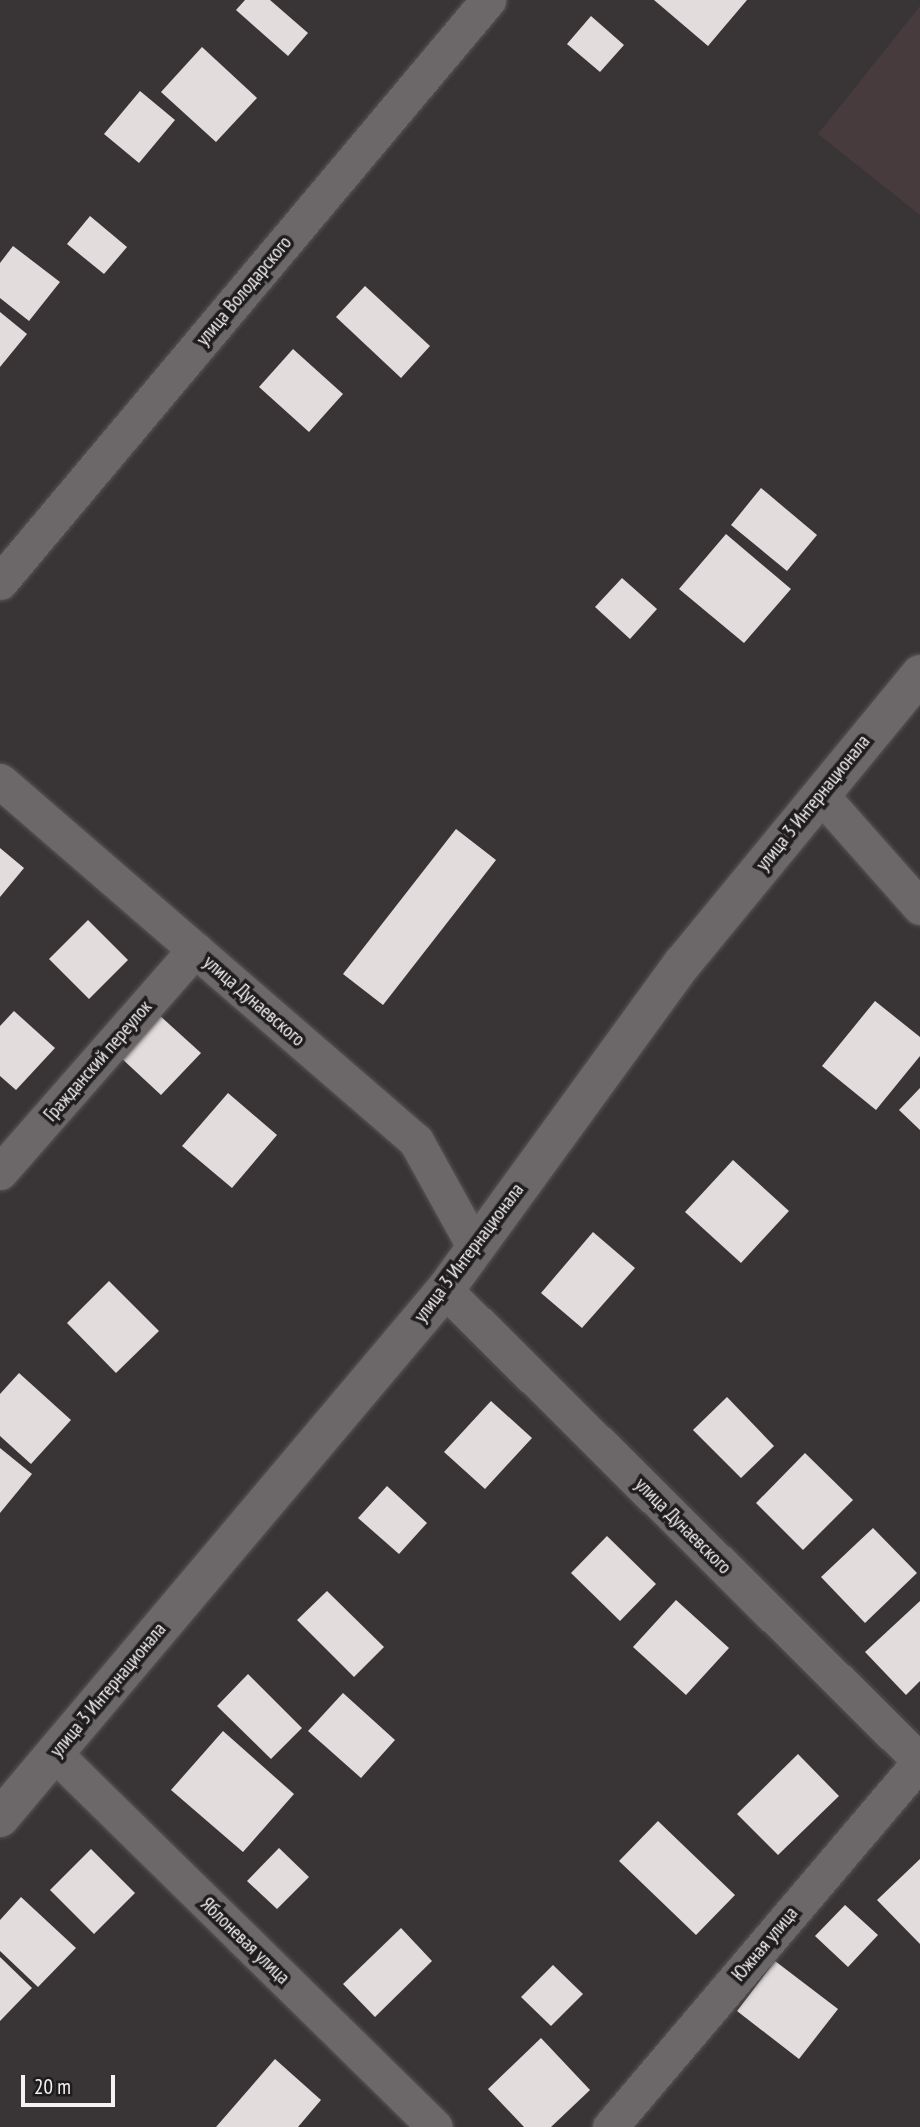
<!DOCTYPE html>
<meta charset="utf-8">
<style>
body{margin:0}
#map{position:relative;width:920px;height:2127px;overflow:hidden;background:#393435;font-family:"PT Sans Narrow",sans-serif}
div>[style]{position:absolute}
.built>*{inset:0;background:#473b3d}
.building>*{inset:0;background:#e3dcdd}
.roads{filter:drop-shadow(0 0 2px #575454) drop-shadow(0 0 2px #575454)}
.minor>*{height:35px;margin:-17.5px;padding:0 17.5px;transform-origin:17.5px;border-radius:17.5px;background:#6c6768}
.tertiary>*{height:38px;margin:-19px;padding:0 19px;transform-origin:19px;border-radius:19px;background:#6c6768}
span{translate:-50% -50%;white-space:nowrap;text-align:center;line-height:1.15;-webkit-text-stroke:7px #1f1c1d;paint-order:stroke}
.street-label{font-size:19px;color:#f5f2f2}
.scale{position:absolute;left:21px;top:2075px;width:94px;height:32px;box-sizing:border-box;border:4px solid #f5f2f2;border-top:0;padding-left:9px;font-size:21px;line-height:24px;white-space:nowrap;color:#f5f2f2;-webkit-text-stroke:5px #1f1c1d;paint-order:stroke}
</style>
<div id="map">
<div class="built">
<div style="clip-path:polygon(920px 6px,920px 215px,818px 134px)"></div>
</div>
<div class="building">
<div style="clip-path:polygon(245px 0,270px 0,308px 33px,288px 56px,236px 10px)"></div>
<div style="clip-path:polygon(654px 0,747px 0,708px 46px)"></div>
<div style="clip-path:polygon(591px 16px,624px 45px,600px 72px,567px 44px)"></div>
<div style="clip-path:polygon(202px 47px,257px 98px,216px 142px,161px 92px)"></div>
<div style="clip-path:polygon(140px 91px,175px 120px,139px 163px,104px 134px)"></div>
<div style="clip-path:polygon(90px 216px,127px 247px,104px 274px,67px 244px)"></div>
<div style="clip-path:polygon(13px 246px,60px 282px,29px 321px,0 298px,0 263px)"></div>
<div style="clip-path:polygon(365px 286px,430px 346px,401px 378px,336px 317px)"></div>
<div style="clip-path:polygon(0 312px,27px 334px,0 367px)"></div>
<div style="clip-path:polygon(293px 349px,343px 394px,309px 432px,259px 387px)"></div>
<div style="clip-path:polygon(761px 488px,817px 535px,787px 571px,731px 525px)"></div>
<div style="clip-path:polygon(726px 534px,791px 589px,744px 643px,679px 589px)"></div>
<div style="clip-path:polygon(622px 578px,657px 609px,630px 639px,595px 607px)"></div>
<div style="clip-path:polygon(456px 829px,496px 860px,383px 1005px,343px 974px)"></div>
<div style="clip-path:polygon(0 848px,24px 868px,0 897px)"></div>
<div style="clip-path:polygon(88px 920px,128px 960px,89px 999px,49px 959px)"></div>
<div style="clip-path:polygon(875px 1001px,920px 1037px,920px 1056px,876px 1110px,822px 1066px)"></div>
<div style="clip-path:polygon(14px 1011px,55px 1048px,16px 1090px,0 1076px,0 1026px)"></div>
<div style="clip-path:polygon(158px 1014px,201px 1053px,161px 1095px,119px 1056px)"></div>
<div style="clip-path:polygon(920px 1088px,920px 1130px,899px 1110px)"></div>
<div style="clip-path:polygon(228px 1093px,277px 1135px,232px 1188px,182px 1146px)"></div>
<div style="clip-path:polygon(733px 1160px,789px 1211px,741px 1263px,685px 1212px)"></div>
<div style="clip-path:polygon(593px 1232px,635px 1268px,582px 1328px,541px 1293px)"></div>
<div style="clip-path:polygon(109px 1281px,159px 1331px,116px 1373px,67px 1323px)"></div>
<div style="clip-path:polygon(19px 1373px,71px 1420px,31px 1464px,0 1436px,0 1394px)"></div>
<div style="clip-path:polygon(727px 1397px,774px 1446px,741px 1478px,693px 1430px)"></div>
<div style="clip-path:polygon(491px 1401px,532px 1438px,485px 1489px,444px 1452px)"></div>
<div style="clip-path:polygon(0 1448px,32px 1474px,0 1513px)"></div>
<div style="clip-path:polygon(805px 1453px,853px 1500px,803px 1550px,756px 1503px)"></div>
<div style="clip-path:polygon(387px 1486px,427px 1523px,399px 1554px,358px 1518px)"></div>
<div style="clip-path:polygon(873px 1528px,917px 1573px,865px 1623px,821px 1577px)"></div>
<div style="clip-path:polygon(607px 1536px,656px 1584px,620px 1621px,571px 1573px)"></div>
<div style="clip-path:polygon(327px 1591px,384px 1647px,354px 1677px,297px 1620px)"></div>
<div style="clip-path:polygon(676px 1600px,729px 1648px,686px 1695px,633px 1647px)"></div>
<div style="clip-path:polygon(920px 1601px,920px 1681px,906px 1695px,865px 1652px)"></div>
<div style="clip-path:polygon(248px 1674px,302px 1728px,271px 1759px,217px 1706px)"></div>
<div style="clip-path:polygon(343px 1693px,395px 1740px,361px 1778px,308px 1731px)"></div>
<div style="clip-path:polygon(223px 1731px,294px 1794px,243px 1852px,171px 1790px)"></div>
<div style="clip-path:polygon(798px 1754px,839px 1796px,778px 1855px,737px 1814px)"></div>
<div style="clip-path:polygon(658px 1821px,735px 1895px,696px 1935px,619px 1861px)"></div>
<div style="clip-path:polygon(279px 1848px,309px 1877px,277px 1909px,247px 1881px)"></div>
<div style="clip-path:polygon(91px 1849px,135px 1893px,94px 1934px,50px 1890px)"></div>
<div style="clip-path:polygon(920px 1859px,920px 1944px,877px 1900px)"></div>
<div style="clip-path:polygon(21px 1897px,76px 1948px,38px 1987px,0 1951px,0 1920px)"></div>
<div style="clip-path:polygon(845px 1905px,878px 1935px,848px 1967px,815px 1936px)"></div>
<div style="clip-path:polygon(401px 1928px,432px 1961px,375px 2017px,343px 1984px)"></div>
<div style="clip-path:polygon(0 1957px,32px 1988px,0 2021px)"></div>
<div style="clip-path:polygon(775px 1961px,838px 2009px,799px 2059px,737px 2011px)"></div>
<div style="clip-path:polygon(553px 1965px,583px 1994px,551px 2026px,521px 1997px)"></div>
<div style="clip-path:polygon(541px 2038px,590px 2090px,551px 2127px,524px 2127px,488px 2089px)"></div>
<div style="clip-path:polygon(275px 2059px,321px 2100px,298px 2127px,216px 2127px)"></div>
</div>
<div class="roads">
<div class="minor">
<div style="left:0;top:582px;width:760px;rotate:-50.02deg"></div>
<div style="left:0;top:781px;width:550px;rotate:40.87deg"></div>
<div style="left:416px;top:1141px;width:122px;rotate:61.1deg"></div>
<div style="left:820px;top:794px;width:151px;rotate:48.5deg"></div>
<div style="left:0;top:1172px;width:296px;rotate:-48.8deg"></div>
<div style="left:445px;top:1290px;width:669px;rotate:44.76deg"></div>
<div style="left:55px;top:1754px;width:532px;rotate:44.47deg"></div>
<div style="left:610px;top:2127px;width:480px;rotate:-49.7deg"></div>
</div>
<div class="tertiary">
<div style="left:0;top:1818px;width:691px;rotate:-49.88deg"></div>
<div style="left:445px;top:1290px;width:404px;rotate:-54deg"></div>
<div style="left:683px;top:963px;width:374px;rotate:-50.6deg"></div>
</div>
</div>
<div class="street-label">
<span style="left:244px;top:291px;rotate:-50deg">улица Володарского</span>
<span style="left:813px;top:803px;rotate:-51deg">улица 3 Интернационала</span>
<span style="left:254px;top:1001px;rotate:41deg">улица Дунаевского</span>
<span style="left:98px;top:1061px;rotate:-49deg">Гражданский переулок</span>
<span style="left:469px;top:1253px;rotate:-53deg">улица 3 Интернационала</span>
<span style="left:683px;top:1526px;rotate:45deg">улица Дунаевского</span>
<span style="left:108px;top:1690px;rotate:-50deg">улица 3 Интернационала</span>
<span style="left:245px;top:1941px;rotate:44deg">Яблоневая улица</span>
<span style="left:765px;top:1944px;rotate:-50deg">Южная улица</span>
</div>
<div class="scale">20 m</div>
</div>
